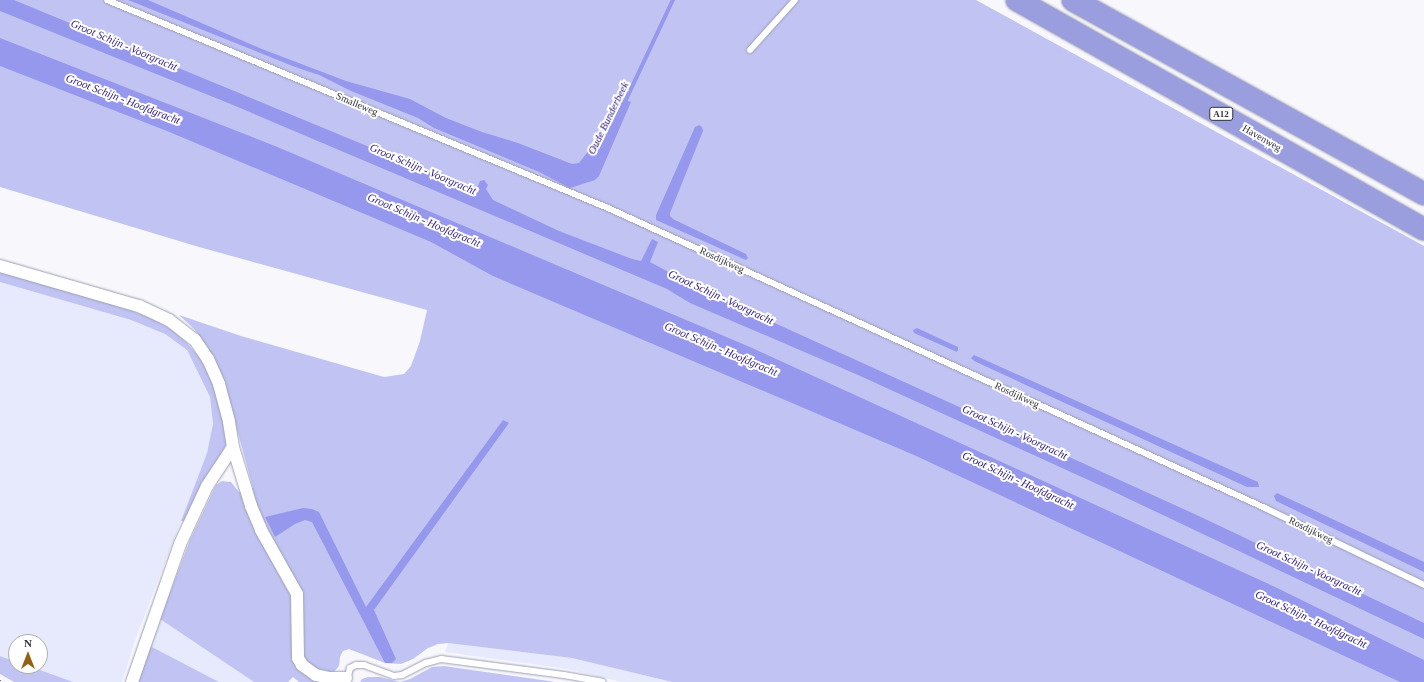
<!DOCTYPE html>
<style>
body{margin:0}
#map{position:relative;width:1424px;height:682px;overflow:hidden;background:#f7f7fc;font-family:Georgia,serif}
div>[style]{position:absolute}
.built>*{inset:0;background:#e7e9fd}
.green>*{inset:0;background:#c1c4f3}
.water>*{inset:0;background:#9698ee}
.stream>*{height:3.5px;margin:-1.75px;padding:0 1.75px;transform-origin:1.75px;border-radius:1.75px;background:#9698ee}
.roads{filter:drop-shadow(0 0 1px #9c9eb5) drop-shadow(0 0 1px #9c9eb5)}
.service>*{height:6px;margin:-3px;padding:0 3px;transform-origin:3px;border-radius:3px;background:#fff}
.minor>*{height:12px;margin:-6px;padding:0 6px;transform-origin:6px;border-radius:6px;background:#fff}
.motorway>*{height:22px;margin:-11px;padding:0 11px;transform-origin:11px;border-radius:11px;background:#9b9ede}
.rail>*{height:4.5px;margin-top:-2.25px;transform-origin:0;background:repeating-linear-gradient(90deg,#fff 0 9px,#65666e 0 18px);box-sizing:border-box;border-block:1px solid #65666e}
span{translate:-50% -50%;white-space:nowrap;text-align:center;line-height:1.15;-webkit-text-stroke:4px #fff;paint-order:stroke}
.shield-label span{padding:1px 3px;background:#fff;border:1px solid;border-radius:3px;-webkit-text-stroke-width:0}
.shield-label{font-size:9px;color:#31323c;font-weight:700}
.street-label{font-size:10px;color:#31323c}
.water-label{font-size:11px;color:#302082;font-style:italic}
.north{position:absolute;left:8px;top:634px;width:40px;height:40px;box-sizing:border-box;background:#fff;border:1px solid #adadb1;border-radius:50%;rotate:0deg;font-size:11px;font-weight:700;line-height:16px;text-align:center;color:#31323c}
.north::after{content:'';display:block;margin:auto;width:14px;height:18px;background:#936112;clip-path:polygon(50% 0,100% 100%,50% 72%,0 100%)}
</style>
<div id="map">
<div class="built">
<div style="clip-path:polygon(0 282px,131px 320px,165px 334px,187px 350px,210px 397px,213px 424px,207px 453px,136px 638px,122px 682px,72px 682px,28px 666px,40px 666px,40px 642px,16px 642px,16px 662px,0 656px)"></div>
<div style="clip-path:polygon(160px 619px,254px 682px,219px 682px,150px 646px)"></div>
<div style="clip-path:polygon(448px 643px,572px 658px,672px 682px,621px 682px,568px 669px,445px 652px)"></div>
</div>
<div class="green">
<div style="clip-path:polygon(0 0,976px 0,1424px 246px,1424px 682px,672px 682px,572px 658px,448px 643px,438px 644px,428px 648px,413px 659px,401px 664px,385px 663px,349px 649px,343px 651px,340px 657px,339px 666px,334px 672px,327px 673px,328px 682px,299px 682px,293px 677px,288px 682px,254px 682px,160px 619px,190px 540px,216px 485px,222px 481px,231px 482px,239px 492px,253px 488px,222px 375px,207px 346px,194px 329px,179px 315px,241px 336px,384px 377px,404px 374px,411px 366px,420px 341px,427px 310px,199px 247px,0 187px)"></div>
<div style="clip-path:polygon(0 271px,130px 310px,153px 319px,172px 330px,187px 343px,200px 358px,210px 374px,218px 393px,229px 440px,199px 492px,186px 522px,181px 521px,207px 453px,213px 424px,210px 397px,187px 350px,165px 334px,131px 320px,0 282px)"></div>
<div style="clip-path:polygon(150px 646px,219px 682px,138px 682px)"></div>
<div style="clip-path:polygon(0 656px,16px 662px,16px 666px,29px 666px,73px 682px,14px 682px,0 674px)"></div>
<div style="clip-path:polygon(444px 666px,549px 681px,555px 682px,360px 682px,362px 679px,368px 677px,380px 677px,400px 682px,410px 679px,432px 667px)"></div>
</div>
<div class="water">
<div style="clip-path:polygon(0 0,14px 0,396px 158px,469px 190px,477px 188px,480px 181px,484px 180px,488px 185px,486px 189px,493px 200px,559px 231px,632px 259px,641px 261px,652px 239px,658px 242px,650px 262px,702px 290px,1201px 517px,1424px 623px,1424px 639px,1108px 489px,858px 375px,690px 303px,667px 289px,233px 105px,0 11px)"></div>
<div style="clip-path:polygon(128px 0,148px 0,262px 49px,346px 81px,410px 99px,446px 118px,482px 132px,518px 143px,572px 164px,579px 163px,607px 127px,619px 98px,631px 102px,599px 176px,595px 180px,570px 188px,539px 172px,434px 128px,418px 118px,351px 91px,319px 75px,295px 67px)"></div>
<div style="clip-path:polygon(0 38px,275px 146px,750px 347px,1273px 586px,1424px 660px,1424px 682px,1400px 682px,914px 455px,493px 276px,431px 242px,167px 131px,0 66px)"></div>
<div style="clip-path:polygon(699px 125px,702px 127px,703px 131px,670px 213px,670px 216px,673px 219px,746px 254px,748px 258px,746px 260px,656px 220px,656px 215px,695px 127px)"></div>
<div style="clip-path:polygon(917px 328px,958px 347px,958px 350px,957px 352px,914px 333px,913px 330px)"></div>
<div style="clip-path:polygon(974px 355px,1251px 479px,1258px 482px,1259px 487px,1247px 487px,974px 361px,971px 358px)"></div>
<div style="clip-path:polygon(503px 420px,509px 423px,374px 610px,396px 659px,392px 663px,385px 663px,312px 522px,305px 520px,295px 524px,275px 537px,265px 517px,303px 508px,312px 509px,319px 512px,366px 607px)"></div>
<div style="clip-path:polygon(1277px 493px,1424px 562px,1424px 572px,1276px 501px,1274px 496px)"></div>
</div>
<div class="stream">
<div style="left:624px;top:104px;width:115px;rotate:-64.8deg"></div>
</div>
<div class="roads">
<div class="service">
<div style="left:107px;top:0;width:542px;rotate:22.55deg"></div>
<div style="left:608px;top:208px;width:722px;rotate:24.54deg"></div>
<div style="left:1265px;top:508px;width:177px;rotate:25.8deg"></div>
<div style="left:750px;top:50px;width:67px;rotate:-48deg"></div>
<div style="left:347px;top:680px;width:12px;rotate:-76deg"></div>
<div style="left:350px;top:668px;width:7px;rotate:-27deg"></div>
<div style="left:356px;top:665px;width:8px"></div>
<div style="left:364px;top:665px;width:32px;rotate:20deg"></div>
<div style="left:394px;top:676px;width:8px;rotate:-7deg"></div>
<div style="left:402px;top:675px;width:27px;rotate:-27deg"></div>
<div style="left:426px;top:663px;width:16px;rotate:-15deg"></div>
<div style="left:441px;top:659px;width:124px;rotate:7.4deg"></div>
<div style="left:564px;top:675px;width:39px;rotate:10deg"></div>
</div>
<div class="minor">
<div style="left:0;top:266px;width:145px;rotate:16.1deg"></div>
<div style="left:139px;top:306px;width:33px;rotate:25deg"></div>
<div style="left:169px;top:320px;width:33px;rotate:38deg"></div>
<div style="left:195px;top:340px;width:23px;rotate:56deg"></div>
<div style="left:208px;top:359px;width:27px;rotate:66deg"></div>
<div style="left:219px;top:384px;width:39px;rotate:75deg"></div>
<div style="left:229px;top:422px;width:25px;rotate:81deg"></div>
<div style="left:233px;top:447px;width:62px;rotate:73deg"></div>
<div style="left:251px;top:506px;width:26px;rotate:67deg"></div>
<div style="left:261px;top:530px;width:73px;rotate:60.6deg"></div>
<div style="left:297px;top:594px;width:64px;rotate:89.1deg"></div>
<div style="left:298px;top:658px;width:8px;rotate:60deg"></div>
<div style="left:302px;top:665px;width:17px;rotate:36deg"></div>
<div style="left:316px;top:675px;width:13px;rotate:13deg"></div>
<div style="left:329px;top:678px;width:17px"></div>
<div style="left:132px;top:682px;width:146px;rotate:-70.8deg"></div>
<div style="left:180px;top:544px;width:64px;rotate:-65deg"></div>
<div style="left:207px;top:486px;width:47px;rotate:-56.3deg"></div>
</div>
<div class="motorway">
<div style="left:1017px;top:0;width:467px;rotate:29.4deg"></div>
<div style="left:1073px;top:0;width:401px;rotate:28.9deg"></div>
</div>
</div>
<div class="rail">
<div style="left:0;top:682px;width:1px"></div>
</div>
<div class="shield-label">
<span style="left:1221px;top:114px">A12</span>
</div>
<div class="street-label">
<span style="left:357px;top:104px;rotate:23deg">Smalleweg</span>
<span style="left:1262px;top:138px;rotate:30deg">Havenweg</span>
<span style="left:722px;top:260px;rotate:25deg">Rosdijkweg</span>
<span style="left:1017px;top:395px;rotate:25deg">Rosdijkweg</span>
<span style="left:1311px;top:530px;rotate:26deg">Rosdijkweg</span>
</div>
<div class="water-label">
<span style="left:124px;top:45px;rotate:23deg">Groot Schijn - Voorgracht</span>
<span style="left:123px;top:99px;rotate:21deg">Groot Schijn - Hoofdgracht</span>
<span style="left:608px;top:118px;rotate:-64deg">Oude Bunderbeek</span>
<span style="left:423px;top:169px;rotate:23deg">Groot Schijn - Voorgracht</span>
<span style="left:424px;top:220px;rotate:23deg">Groot Schijn - Hoofdgracht</span>
<span style="left:721px;top:297px;rotate:25deg">Groot Schijn - Voorgracht</span>
<span style="left:721px;top:349px;rotate:23deg">Groot Schijn - Hoofdgracht</span>
<span style="left:1015px;top:432px;rotate:25deg">Groot Schijn - Voorgracht</span>
<span style="left:1018px;top:480px;rotate:25deg">Groot Schijn - Hoofdgracht</span>
<span style="left:1309px;top:568px;rotate:25deg">Groot Schijn - Voorgracht</span>
<span style="left:1311px;top:619px;rotate:25deg">Groot Schijn - Hoofdgracht</span>
</div>
<div class="north">N</div>
</div>
